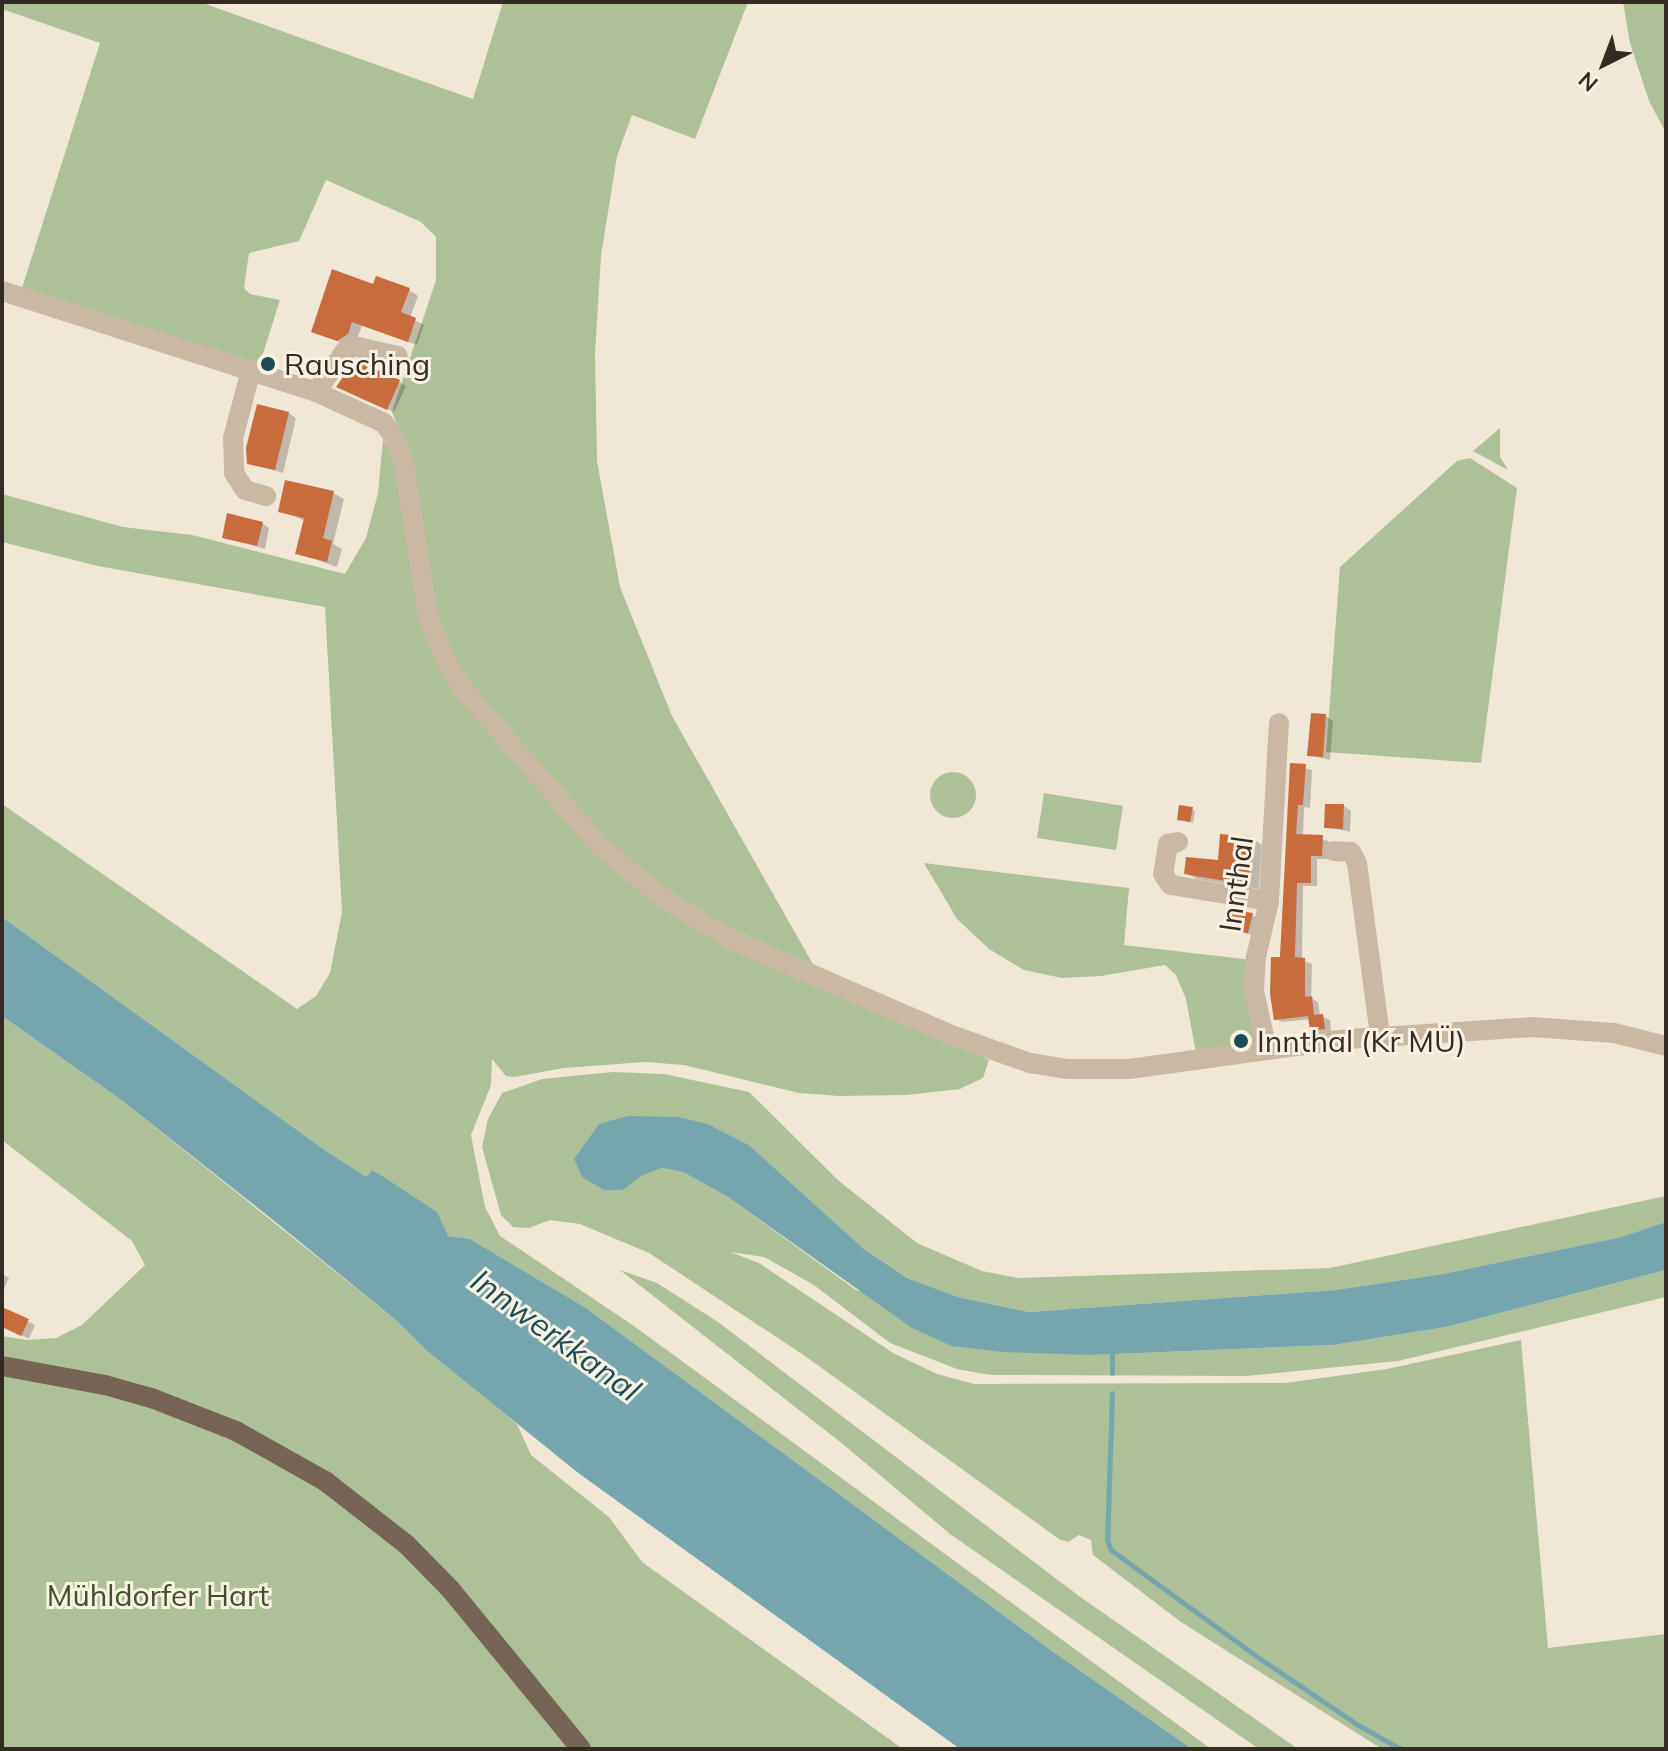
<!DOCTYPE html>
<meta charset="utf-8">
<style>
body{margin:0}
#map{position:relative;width:1668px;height:1751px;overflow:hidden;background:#f1e7d7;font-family:Mulish,sans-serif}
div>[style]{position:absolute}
.green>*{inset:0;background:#aec097}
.round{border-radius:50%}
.water>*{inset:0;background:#76a7ae}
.shadow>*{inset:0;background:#0003}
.stream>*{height:5px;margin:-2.5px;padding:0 2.5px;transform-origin:2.5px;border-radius:2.5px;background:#76a7ae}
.building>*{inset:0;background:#c86c3e}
.minor>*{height:20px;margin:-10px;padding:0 10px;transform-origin:10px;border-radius:10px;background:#c9b8a3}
.major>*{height:20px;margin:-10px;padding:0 10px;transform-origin:10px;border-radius:10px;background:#766456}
.dots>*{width:22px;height:22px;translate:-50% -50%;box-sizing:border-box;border:4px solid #f9f1e3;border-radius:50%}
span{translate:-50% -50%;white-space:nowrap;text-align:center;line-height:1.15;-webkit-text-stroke:6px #f9f1e3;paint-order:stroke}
.poi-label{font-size:30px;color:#342b25}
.left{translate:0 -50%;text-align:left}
.street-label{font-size:30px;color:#342b25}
.park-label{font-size:30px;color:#3f5229}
.water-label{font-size:32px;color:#1b4c55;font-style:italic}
.frame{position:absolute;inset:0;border:4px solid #342b25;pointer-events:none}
.north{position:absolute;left:1564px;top:24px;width:80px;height:80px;-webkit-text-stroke:6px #f9f1e3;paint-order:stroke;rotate:222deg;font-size:22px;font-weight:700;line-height:32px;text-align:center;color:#342b25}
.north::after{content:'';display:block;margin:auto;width:28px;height:36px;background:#342b25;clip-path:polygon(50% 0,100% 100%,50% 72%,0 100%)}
</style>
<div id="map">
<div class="green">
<div style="clip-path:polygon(2px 2px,200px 2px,473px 99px,503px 2px,748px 2px,695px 139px,632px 115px,617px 156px,601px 256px,595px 353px,597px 461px,620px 587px,672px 716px,814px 966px,713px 920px,664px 888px,616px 849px,466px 681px,435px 614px,412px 464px,392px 412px,436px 280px,436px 237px,421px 222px,326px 180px,299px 241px,249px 253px,244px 288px,250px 294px,280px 300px,259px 366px,22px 288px,100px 43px,2px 9px)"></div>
<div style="clip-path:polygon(1623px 2px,1666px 2px,1666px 133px,1649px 101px,1630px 43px)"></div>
<div style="clip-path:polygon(1500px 428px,1500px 457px,1508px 470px,1473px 451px)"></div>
<div style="clip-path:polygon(383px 440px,392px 451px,448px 675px,504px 751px,574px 827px,643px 892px,989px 1060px,983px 1078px,960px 1089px,906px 1095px,839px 1096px,799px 1093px,684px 1065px,645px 1062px,564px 1068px,514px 1077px,506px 1076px,492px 1059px,491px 1085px,471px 1135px,485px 1207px,500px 1236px,634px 1326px,1211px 1749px,1192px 1749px,1052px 1651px,586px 1308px,470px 1239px,448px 1236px,374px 1170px,366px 1178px,326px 1151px,2px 917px,2px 804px,297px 1009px,316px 996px,330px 973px,342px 912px,325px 607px,98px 566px,2px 542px,2px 494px,123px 527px,192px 535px,345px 574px,366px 538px,378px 493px)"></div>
<div style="clip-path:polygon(1470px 458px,1517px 488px,1481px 763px,1326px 752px,1340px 567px,1457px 461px)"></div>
<div class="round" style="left:930px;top:772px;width:46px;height:46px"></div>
<div style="clip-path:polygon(1044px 793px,1123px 806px,1116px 850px,1037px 838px)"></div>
<div style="clip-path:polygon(924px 863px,1129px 888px,1124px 945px,1252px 960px,1256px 1042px,1196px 1053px,1186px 999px,1176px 975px,1165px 965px,1101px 976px,1062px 978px,1024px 970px,989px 949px,957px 919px)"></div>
<div style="clip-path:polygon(2px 1016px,120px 1099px,397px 1321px,427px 1351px,517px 1424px,531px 1455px,609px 1517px,642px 1562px,903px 1749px,2px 1749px,2px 1336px,27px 1340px,56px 1338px,82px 1325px,145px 1265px,132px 1241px,2px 1140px)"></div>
<div style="clip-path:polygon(613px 1072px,664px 1074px,749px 1092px,839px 1181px,917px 1243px,982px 1271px,1018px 1278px,1330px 1268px,1666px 1196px,1666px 1222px,1623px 1237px,1443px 1274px,1335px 1290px,1029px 1312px,958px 1297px,907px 1278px,864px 1249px,749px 1145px,708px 1124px,623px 1190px,641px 1176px,662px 1168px,683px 1172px,728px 1197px,856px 1290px,1092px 1355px,1333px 1345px,1446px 1327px,1666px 1270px,1666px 1297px,1398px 1361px,1247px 1376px,990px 1375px,957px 1369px,890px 1343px,814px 1285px,764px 1257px,730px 1252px,759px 1263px,893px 1353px,937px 1374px,974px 1384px,1285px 1383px,1387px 1369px,1521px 1340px,1548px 1648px,1666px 1634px,1666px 1749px,1382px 1749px,1181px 1622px,1093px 1555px,1091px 1540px,1079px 1535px,1068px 1542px,1059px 1539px,805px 1356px,649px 1253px,580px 1224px,550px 1220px,529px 1228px,513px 1227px,501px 1215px,482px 1147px,488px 1119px,502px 1093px,542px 1079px)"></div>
<div style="clip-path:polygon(620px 1270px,657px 1283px,718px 1322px,1079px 1596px,1298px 1749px,1259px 1749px,950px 1534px,844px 1445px)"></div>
</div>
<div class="water">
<div style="clip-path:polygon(2px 917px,326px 1151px,366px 1177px,373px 1170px,437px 1212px,448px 1236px,470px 1239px,586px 1308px,1052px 1651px,1192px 1749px,960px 1749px,577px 1472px,427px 1351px,397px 1321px,273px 1220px,120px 1099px,2px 1016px)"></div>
<div style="clip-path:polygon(628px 1116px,678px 1117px,708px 1124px,749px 1145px,864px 1249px,907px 1278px,958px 1297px,1029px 1312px,1335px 1290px,1443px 1274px,1622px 1237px,1666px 1222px,1666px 1270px,1446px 1327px,1333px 1345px,1092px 1355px,1002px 1352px,952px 1346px,912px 1328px,728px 1197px,683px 1172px,662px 1168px,641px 1176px,623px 1190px,604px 1190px,582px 1177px,574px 1159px,599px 1124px)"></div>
</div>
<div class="shadow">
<div style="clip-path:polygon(375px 287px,409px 290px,418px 296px,410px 318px,424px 325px,417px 345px,362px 326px,357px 339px,347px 345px,313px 331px)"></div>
<div style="clip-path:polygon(399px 382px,406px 386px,394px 412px,346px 390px)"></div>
<div style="clip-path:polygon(288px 413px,296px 418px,283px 473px,249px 463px)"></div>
<div style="clip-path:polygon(333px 493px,344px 499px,333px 544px,342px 549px,337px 567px,297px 553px,306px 521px,280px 511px)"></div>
<div style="clip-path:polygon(262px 523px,269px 528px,265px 549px,224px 537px)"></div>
<div style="clip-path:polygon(1326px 716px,1333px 721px,1330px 760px,1309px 755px)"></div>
<div style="clip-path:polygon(1292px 765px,1312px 770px,1310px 808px,1304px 807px,1303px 836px,1329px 841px,1328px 859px,1317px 859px,1317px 886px,1303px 886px,1302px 960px,1312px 964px,1311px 998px,1318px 1002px,1320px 1016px,1330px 1020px,1331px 1032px,1319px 1034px,1312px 1030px,1311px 1019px,1282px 1022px,1276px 1019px)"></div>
<div style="clip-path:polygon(1344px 806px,1351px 811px,1350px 832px,1327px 827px)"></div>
<div style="clip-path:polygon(1192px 809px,1195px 811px,1193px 823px,1179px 819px)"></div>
<div style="clip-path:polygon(1252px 838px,1262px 845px,1259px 889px,1197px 879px,1186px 873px,1219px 862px)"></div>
<div style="clip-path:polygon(1252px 915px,1259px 920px,1256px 936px,1226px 928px)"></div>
<div style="clip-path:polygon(2px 1274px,9px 1278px,2px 1293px)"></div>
<div style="clip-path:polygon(2px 1309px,35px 1325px,29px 1339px,2px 1326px)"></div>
</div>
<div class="stream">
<div style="left:1112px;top:1354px;width:19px;rotate:90deg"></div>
<div style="left:1112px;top:1393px;width:147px;rotate:91.9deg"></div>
<div style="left:1107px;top:1540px;width:11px;rotate:68deg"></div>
<div style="left:1111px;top:1550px;width:187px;rotate:36.1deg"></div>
<div style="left:1262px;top:1660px;width:116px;rotate:34.1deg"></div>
<div style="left:1358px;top:1725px;width:49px;rotate:29.2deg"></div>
</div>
<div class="building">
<div style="clip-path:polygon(332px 269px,373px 284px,376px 276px,410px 288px,401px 312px,416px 318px,408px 342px,352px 322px,348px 334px,337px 341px,311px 332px)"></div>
<div style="clip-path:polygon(355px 360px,400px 380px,387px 410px,336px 387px)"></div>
<div style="clip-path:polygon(257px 404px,289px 412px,275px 470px,247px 464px,246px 448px)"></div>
<div style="clip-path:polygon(285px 480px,334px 491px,323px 538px,332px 541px,327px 562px,295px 554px,304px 518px,278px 512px)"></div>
<div style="clip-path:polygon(227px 513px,263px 522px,257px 546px,222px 538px)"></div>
<div style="clip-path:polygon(1311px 713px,1326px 714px,1323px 757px,1307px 756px)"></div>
<div style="clip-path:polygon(1290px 763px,1306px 764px,1303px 805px,1298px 805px,1296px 834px,1323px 835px,1322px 856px,1311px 856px,1311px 883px,1297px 883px,1295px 957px,1305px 958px,1305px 997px,1312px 996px,1314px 1015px,1323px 1014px,1325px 1029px,1310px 1031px,1308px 1016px,1274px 1020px,1270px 994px,1271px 957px,1280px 957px)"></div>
<div style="clip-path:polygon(1325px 804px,1344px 804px,1343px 829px,1324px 828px)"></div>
<div style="clip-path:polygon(1179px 805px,1193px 807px,1190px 822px,1177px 820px)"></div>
<div style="clip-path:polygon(1220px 834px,1252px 837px,1249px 885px,1184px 874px,1186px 857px,1218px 860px)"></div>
<div style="clip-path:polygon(1227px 909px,1253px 913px,1248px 933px,1224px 929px)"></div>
<div style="clip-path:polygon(2px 1307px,29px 1319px,21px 1336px,2px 1327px)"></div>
</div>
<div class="minor">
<div style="left:2px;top:291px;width:330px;rotate:17.8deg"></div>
<div style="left:316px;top:392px;width:75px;rotate:24.5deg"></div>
<div style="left:384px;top:423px;width:19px;rotate:55deg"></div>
<div style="left:395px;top:439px;width:26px;rotate:69deg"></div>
<div style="left:404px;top:463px;width:156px;rotate:81.1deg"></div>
<div style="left:428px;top:617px;width:49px;rotate:67.1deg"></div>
<div style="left:447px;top:662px;width:33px;rotate:59deg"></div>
<div style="left:464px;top:690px;width:207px;rotate:48.9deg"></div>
<div style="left:600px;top:846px;width:78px;rotate:39.8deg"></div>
<div style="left:660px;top:896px;width:84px;rotate:31.4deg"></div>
<div style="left:732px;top:940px;width:242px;rotate:23.4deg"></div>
<div style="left:954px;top:1036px;width:81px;rotate:19.6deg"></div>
<div style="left:1030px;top:1063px;width:37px;rotate:9deg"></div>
<div style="left:1067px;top:1069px;width:62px"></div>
<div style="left:1129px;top:1069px;width:221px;rotate:-7.8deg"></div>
<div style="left:1348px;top:1039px;width:184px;rotate:-3.7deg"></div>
<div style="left:1532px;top:1027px;width:82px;rotate:4.2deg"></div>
<div style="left:1614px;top:1033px;width:54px;rotate:14deg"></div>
<div style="left:251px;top:370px;width:70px;rotate:104.8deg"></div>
<div style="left:233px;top:438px;width:35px;rotate:88deg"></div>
<div style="left:234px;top:473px;width:20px;rotate:57deg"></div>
<div style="left:245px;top:490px;width:22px;rotate:16deg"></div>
<div style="left:316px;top:392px;width:50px;rotate:-54.7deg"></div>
<div style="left:345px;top:351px;width:10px;rotate:-29deg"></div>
<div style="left:354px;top:346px;width:45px;rotate:12.8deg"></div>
<div style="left:1178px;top:842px;width:10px;rotate:169deg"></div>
<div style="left:1168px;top:844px;width:30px;rotate:99deg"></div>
<div style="left:1163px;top:874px;width:14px;rotate:54deg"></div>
<div style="left:1171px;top:885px;width:99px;rotate:9.3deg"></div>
<div style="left:1334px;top:851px;width:17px;rotate:3deg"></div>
<div style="left:1351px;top:852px;width:13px;rotate:61deg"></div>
<div style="left:1357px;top:863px;width:175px;rotate:82.4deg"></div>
<div style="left:1267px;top:1050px;width:60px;rotate:-102.4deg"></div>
<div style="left:1254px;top:991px;width:34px;rotate:-87deg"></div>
<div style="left:1256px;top:957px;width:57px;rotate:-76.9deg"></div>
<div style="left:1269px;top:901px;width:178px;rotate:-86.8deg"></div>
</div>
<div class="major">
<div style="left:2px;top:1366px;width:105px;rotate:10.5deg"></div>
<div style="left:105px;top:1385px;width:51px;rotate:15.9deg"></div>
<div style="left:154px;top:1399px;width:88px;rotate:21.3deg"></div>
<div style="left:236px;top:1431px;width:102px;rotate:29.3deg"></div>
<div style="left:325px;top:1481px;width:103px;rotate:37.9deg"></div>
<div style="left:406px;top:1544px;width:64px;rotate:45.6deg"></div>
<div style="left:451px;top:1590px;width:205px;rotate:50.7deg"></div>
</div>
<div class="dots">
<div style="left:268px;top:364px;background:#1b4c55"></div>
<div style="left:1241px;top:1041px;background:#1b4c55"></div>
</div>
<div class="poi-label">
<span class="left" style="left:284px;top:364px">Rausching</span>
<span class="left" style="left:1257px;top:1041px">Innthal (Kr MÜ)</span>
</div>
<div class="street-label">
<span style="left:1236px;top:884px;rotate:-82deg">Innthal</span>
</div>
<div class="park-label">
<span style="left:158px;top:1595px">Mühldorfer Hart</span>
</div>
<div class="water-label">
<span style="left:556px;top:1335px;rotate:36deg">Innwerkkanal</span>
</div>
<div class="frame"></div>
<div class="north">N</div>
</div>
